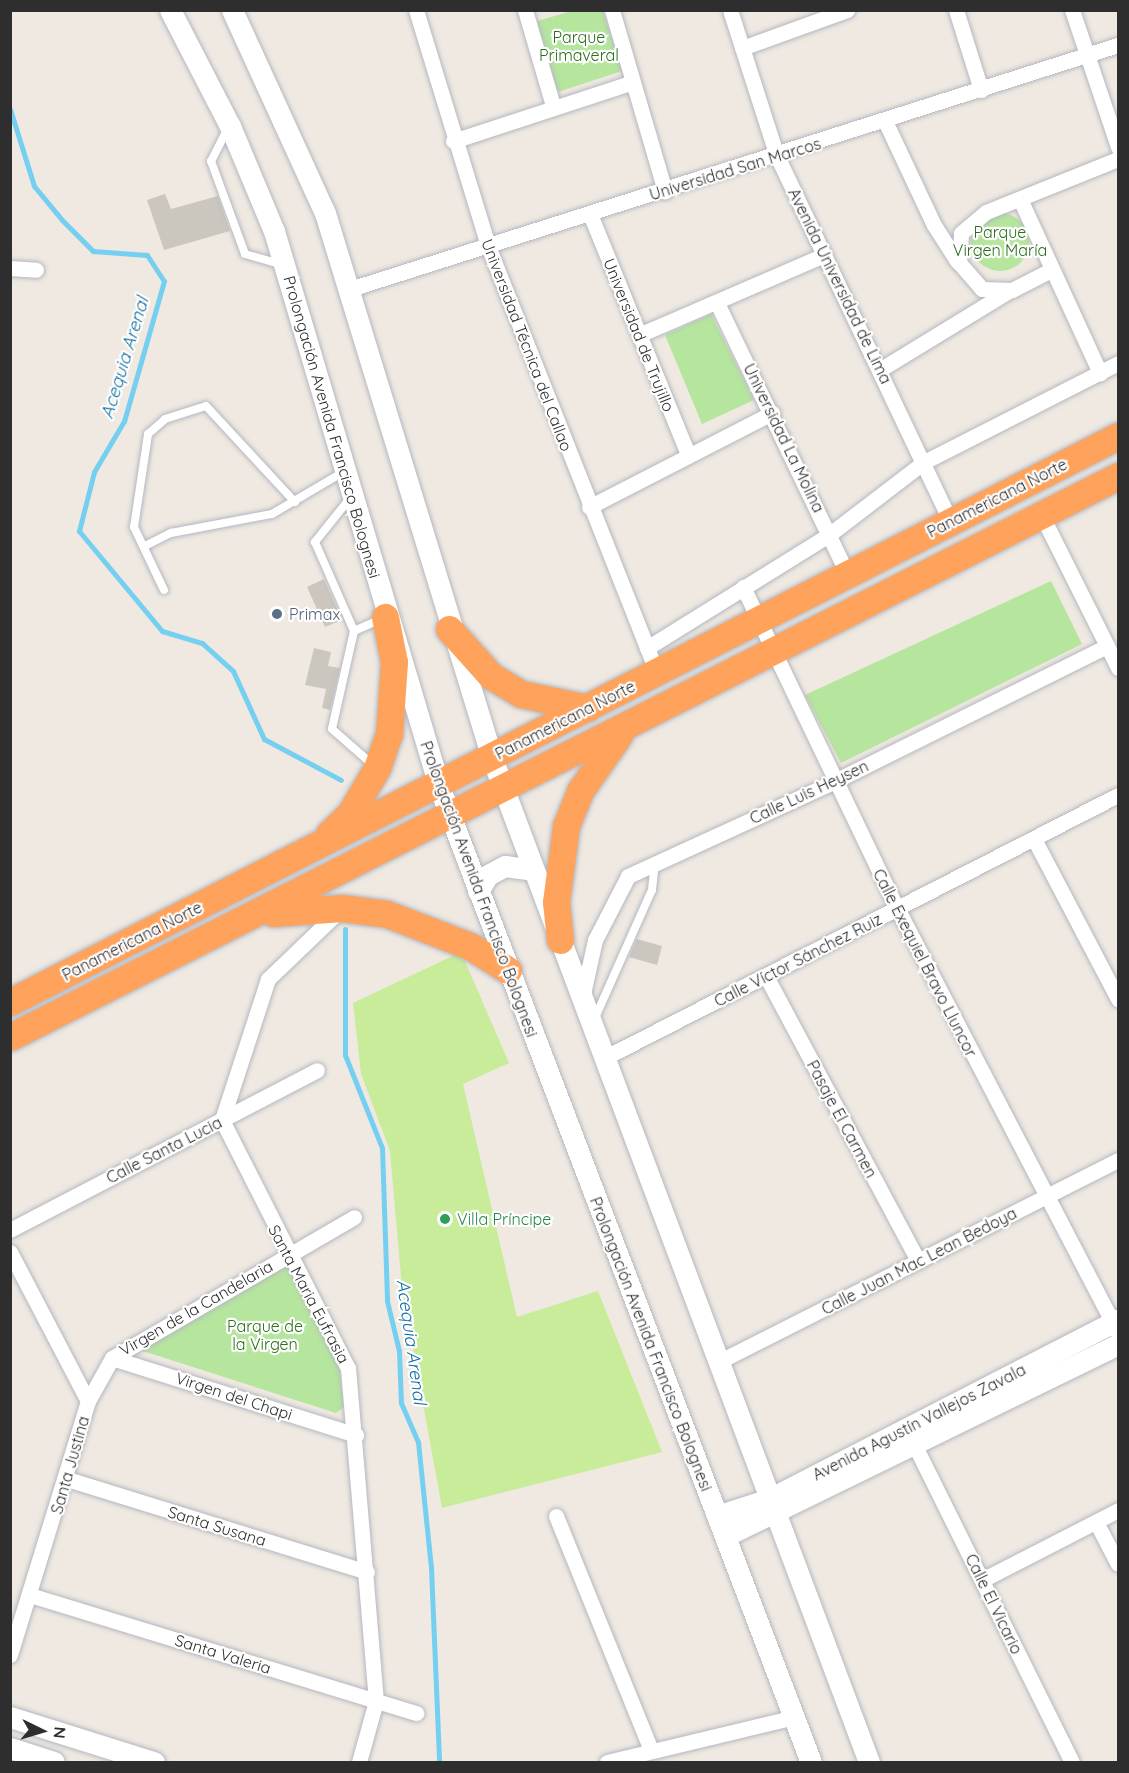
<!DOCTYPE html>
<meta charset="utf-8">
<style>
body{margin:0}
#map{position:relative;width:1129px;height:1773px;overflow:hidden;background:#efe9e1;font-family:Quicksand,sans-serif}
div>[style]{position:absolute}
.green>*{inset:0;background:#b6e59e}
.round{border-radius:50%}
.pitch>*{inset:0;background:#c9ec9a}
.stream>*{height:5px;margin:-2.5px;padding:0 2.5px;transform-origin:2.5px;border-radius:2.5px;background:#75cff0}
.building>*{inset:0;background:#cbc7bf}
.roads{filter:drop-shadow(0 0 2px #b4b7c1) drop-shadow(0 0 2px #b4b7c1)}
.lane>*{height:8px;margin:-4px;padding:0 4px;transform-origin:4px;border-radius:4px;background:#fff}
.street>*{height:15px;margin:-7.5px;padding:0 7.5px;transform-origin:7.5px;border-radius:7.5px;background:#fff}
.secondary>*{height:21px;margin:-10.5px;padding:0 10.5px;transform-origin:10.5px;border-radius:10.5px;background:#fff}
.highway>*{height:27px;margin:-13.5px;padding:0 13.5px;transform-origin:13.5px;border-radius:13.5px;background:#ffa35c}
.dots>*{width:16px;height:16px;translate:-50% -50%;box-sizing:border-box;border:3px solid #fff;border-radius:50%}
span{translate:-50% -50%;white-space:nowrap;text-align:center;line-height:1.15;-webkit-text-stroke:4.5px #fff;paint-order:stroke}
.park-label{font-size:16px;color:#2c6e1b}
.street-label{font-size:16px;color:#2e2e2e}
.service-label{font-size:16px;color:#4e5e75}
.left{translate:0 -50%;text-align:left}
.leisure-label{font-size:16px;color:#27864d}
.water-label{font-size:18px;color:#0d6fa3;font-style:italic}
.frame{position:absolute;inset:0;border:12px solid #2e2e2e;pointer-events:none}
.north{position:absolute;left:12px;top:1701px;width:60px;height:60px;-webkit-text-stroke:4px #fff;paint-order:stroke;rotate:95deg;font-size:16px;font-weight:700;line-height:24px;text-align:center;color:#2e2e2e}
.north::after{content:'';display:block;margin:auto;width:21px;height:27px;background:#2e2e2e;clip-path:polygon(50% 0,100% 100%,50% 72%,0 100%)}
</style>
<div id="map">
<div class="green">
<div style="clip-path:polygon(572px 11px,603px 11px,622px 71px,558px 92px,537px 21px)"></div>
<div class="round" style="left:971px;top:213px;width:58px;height:58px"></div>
<div style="clip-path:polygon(711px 314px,754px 400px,702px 424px,665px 335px)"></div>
<div style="clip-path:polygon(1051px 581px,1082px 644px,841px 763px,805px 695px)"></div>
<div style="clip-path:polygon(288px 1265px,339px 1365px,344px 1407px,336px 1413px,143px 1351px,141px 1342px)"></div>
</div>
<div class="pitch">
<div style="clip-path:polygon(461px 952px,509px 1063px,463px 1084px,517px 1317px,598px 1291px,662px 1452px,442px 1508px,402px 1288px,390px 1151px,361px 1074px,353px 1003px)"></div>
</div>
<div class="stream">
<div style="left:10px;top:109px;width:81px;rotate:72.7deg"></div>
<div style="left:34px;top:186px;width:44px;rotate:50.5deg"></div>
<div style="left:62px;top:220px;width:44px;rotate:45deg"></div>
<div style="left:93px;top:251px;width:54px;rotate:4.2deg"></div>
<div style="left:147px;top:255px;width:31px;rotate:57deg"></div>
<div style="left:164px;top:281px;width:146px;rotate:105.9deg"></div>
<div style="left:124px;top:421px;width:59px;rotate:120.5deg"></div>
<div style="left:94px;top:472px;width:61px;rotate:104.3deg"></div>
<div style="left:79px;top:531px;width:130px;rotate:50.3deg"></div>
<div style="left:162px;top:631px;width:42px;rotate:16.7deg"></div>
<div style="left:202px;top:643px;width:42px;rotate:42.1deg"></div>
<div style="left:233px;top:671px;width:75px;rotate:65.5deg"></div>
<div style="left:264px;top:739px;width:87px;rotate:28deg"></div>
<div style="left:345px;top:929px;width:126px;rotate:90deg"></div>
<div style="left:345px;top:1055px;width:100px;rotate:68.3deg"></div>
<div style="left:382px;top:1148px;width:153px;rotate:88.1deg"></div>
<div style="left:387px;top:1301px;width:51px;rotate:76.5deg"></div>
<div style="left:399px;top:1351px;width:52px;rotate:87.8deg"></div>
<div style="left:401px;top:1403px;width:43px;rotate:66.4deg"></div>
<div style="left:418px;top:1442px;width:127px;rotate:84.1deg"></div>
<div style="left:431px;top:1568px;width:194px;rotate:87.6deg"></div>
</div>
<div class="building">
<div style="clip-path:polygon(165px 194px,171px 209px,218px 196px,230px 231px,164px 250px,147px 200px)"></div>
<div style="clip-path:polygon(324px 579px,342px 620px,325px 627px,307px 587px)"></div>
<div style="clip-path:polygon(314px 648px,331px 652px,328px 666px,340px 668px,330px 710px,322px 708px,326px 689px,305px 685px)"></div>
<div style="clip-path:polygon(637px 939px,662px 946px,657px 965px,629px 957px)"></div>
</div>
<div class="roads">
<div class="lane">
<div style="left:227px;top:130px;width:35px;rotate:117deg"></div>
<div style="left:211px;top:161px;width:99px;rotate:69.9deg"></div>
<div style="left:245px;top:254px;width:37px;rotate:16deg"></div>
<div style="left:351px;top:497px;width:58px;rotate:128.7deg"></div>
<div style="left:315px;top:542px;width:97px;rotate:66.3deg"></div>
<div style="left:354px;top:631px;width:100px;rotate:102.7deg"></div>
<div style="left:332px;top:729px;width:53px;rotate:41.2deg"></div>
<div style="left:147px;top:545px;width:27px;rotate:-27deg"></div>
<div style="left:171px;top:533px;width:103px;rotate:-10.7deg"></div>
<div style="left:272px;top:514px;width:85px;rotate:-30.5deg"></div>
<div style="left:164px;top:590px;width:70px;rotate:-115.5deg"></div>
<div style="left:134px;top:527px;width:94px;rotate:-81.4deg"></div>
<div style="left:148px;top:434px;width:23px;rotate:-41deg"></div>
<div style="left:165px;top:419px;width:43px;rotate:-17.6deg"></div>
<div style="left:206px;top:406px;width:131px;rotate:47.2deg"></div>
<div style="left:354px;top:631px;width:30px;rotate:-24deg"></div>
<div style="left:594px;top:1020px;width:142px;rotate:-66deg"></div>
<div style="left:652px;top:890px;width:27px;rotate:-84deg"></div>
</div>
<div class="street">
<div style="left:416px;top:10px;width:247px;rotate:73deg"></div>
<div style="left:488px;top:246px;width:459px;rotate:68.4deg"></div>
<div style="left:525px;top:10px;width:100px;rotate:73.7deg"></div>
<div style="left:612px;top:10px;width:189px;rotate:73.7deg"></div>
<div style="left:730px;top:10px;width:153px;rotate:72.2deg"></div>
<div style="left:777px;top:156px;width:405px;rotate:64.6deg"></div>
<div style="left:956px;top:10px;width:84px;rotate:72.6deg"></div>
<div style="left:1072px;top:10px;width:145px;rotate:71.4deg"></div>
<div style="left:742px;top:48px;width:112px;rotate:-19.9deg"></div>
<div style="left:885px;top:121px;width:115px;rotate:64.8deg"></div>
<div style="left:934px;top:225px;width:43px;rotate:57.4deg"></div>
<div style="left:453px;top:141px;width:189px;rotate:-18.1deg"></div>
<div style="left:1020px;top:199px;width:192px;rotate:65.3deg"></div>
<div style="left:590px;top:214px;width:261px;rotate:67.8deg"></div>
<div style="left:10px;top:268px;width:26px;rotate:4deg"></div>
<div style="left:1051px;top:270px;width:44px;rotate:152.9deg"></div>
<div style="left:1012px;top:290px;width:30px;rotate:-178deg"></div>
<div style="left:982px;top:289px;width:35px;rotate:-131deg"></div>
<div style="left:959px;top:263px;width:30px;rotate:-86deg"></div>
<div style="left:961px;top:233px;width:33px;rotate:-40deg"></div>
<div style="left:986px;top:212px;width:142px;rotate:-21.9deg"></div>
<div style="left:350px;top:289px;width:806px;rotate:-17.63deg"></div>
<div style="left:717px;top:303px;width:302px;rotate:64.3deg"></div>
<div style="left:639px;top:335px;width:202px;rotate:-23.4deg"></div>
<div style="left:881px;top:369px;width:150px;rotate:-31.4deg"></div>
<div style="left:589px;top:507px;width:206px;rotate:-27.2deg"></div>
<div style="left:1042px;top:516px;width:170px;rotate:63.4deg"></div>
<div style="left:743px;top:587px;width:358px;rotate:64.4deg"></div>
<div style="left:898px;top:910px;width:476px;rotate:62.5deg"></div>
<div style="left:647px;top:648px;width:216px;rotate:-31.9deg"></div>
<div style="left:830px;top:534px;width:118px;rotate:-37.5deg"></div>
<div style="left:924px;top:462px;width:218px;rotate:-27deg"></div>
<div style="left:1034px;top:839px;width:181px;rotate:62.3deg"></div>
<div style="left:342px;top:908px;width:103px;rotate:136.2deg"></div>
<div style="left:268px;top:979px;width:148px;rotate:108.1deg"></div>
<div style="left:222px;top:1120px;width:278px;rotate:63.1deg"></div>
<div style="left:348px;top:1368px;width:334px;rotate:85.2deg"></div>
<div style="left:376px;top:1701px;width:63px;rotate:105.6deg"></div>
<div style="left:766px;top:976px;width:323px;rotate:61.9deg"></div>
<div style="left:583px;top:994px;width:55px;rotate:-77.5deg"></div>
<div style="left:595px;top:940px;width:72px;rotate:-62.7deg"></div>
<div style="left:628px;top:876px;width:226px;rotate:-24.6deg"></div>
<div style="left:833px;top:782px;width:306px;rotate:-26.4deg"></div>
<div style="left:604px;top:1058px;width:577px;rotate:-27.1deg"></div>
<div style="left:10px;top:1230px;width:346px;rotate:-27.5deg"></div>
<div style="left:10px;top:1252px;width:168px;rotate:62.4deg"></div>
<div style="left:88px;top:1401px;width:266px;rotate:107.1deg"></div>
<div style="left:112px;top:1358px;width:256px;rotate:17.5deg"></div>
<div style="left:718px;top:1362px;width:448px;rotate:-26.8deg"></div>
<div style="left:88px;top:1401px;width:49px;rotate:-60.8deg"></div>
<div style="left:112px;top:1358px;width:280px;rotate:-30.2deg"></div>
<div style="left:915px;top:1446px;width:353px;rotate:63.6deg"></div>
<div style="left:67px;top:1479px;width:314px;rotate:17.2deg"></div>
<div style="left:556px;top:1516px;width:253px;rotate:67.9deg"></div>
<div style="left:1096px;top:1522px;width:47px;rotate:62.4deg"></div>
<div style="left:982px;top:1580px;width:153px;rotate:-27.2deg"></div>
<div style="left:30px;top:1595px;width:404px;rotate:17deg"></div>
<div style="left:607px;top:1762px;width:192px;rotate:-13.5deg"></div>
</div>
<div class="secondary">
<div style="left:170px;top:10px;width:131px;rotate:62.7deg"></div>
<div style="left:230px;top:126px;width:114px;rotate:67.3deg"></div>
<div style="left:274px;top:231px;width:579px;rotate:73.44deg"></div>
<div style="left:439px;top:786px;width:1044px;rotate:69.14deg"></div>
<div style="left:232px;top:10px;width:223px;rotate:65.4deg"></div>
<div style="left:325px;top:213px;width:570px;rotate:72.96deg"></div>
<div style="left:492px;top:758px;width:1072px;rotate:69.42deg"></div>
<div style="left:478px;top:891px;width:19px;rotate:-58deg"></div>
<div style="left:488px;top:875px;width:19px;rotate:-28deg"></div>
<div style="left:505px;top:866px;width:28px;rotate:8deg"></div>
<div style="left:717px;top:1516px;width:55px;rotate:-18.1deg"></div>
<div style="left:769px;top:1499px;width:392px;rotate:-27.2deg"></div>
<div style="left:725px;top:1536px;width:437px;rotate:-26deg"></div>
<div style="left:10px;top:1717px;width:151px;rotate:17.4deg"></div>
<div style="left:10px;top:1748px;width:46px;rotate:17.7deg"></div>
</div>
<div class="highway">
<div style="left:449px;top:629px;width:63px;rotate:48.2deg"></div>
<div style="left:491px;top:676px;width:35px;rotate:31deg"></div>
<div style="left:521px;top:694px;width:68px;rotate:11.8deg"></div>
<div style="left:329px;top:834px;width:29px;rotate:-44deg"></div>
<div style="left:350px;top:814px;width:53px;rotate:-59.6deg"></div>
<div style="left:377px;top:768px;width:36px;rotate:-71deg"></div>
<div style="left:389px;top:734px;width:72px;rotate:-86deg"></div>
<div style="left:394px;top:662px;width:46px;rotate:-101.3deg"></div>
<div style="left:273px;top:913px;width:69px;rotate:-4.1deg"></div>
<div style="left:342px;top:908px;width:45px;rotate:7.6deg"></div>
<div style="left:387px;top:914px;width:89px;rotate:21.1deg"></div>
<div style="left:470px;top:946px;width:45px;rotate:32.3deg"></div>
<div style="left:560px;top:940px;width:38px;rotate:-96deg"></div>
<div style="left:556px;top:902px;width:77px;rotate:-82.5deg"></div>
<div style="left:566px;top:826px;width:38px;rotate:-68deg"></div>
<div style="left:580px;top:791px;width:68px;rotate:-55.1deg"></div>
<div style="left:10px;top:1002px;width:1244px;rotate:-27.06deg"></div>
<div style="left:10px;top:1037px;width:1242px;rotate:-26.85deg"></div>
</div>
</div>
<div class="dots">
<div style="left:277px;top:614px;background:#5c6f8a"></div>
<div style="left:445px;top:1219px;background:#2e9e5b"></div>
</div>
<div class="park-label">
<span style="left:579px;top:46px">Parque<br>Primaveral</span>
<span style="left:1000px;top:241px">Parque<br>Virgen María</span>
<span style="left:265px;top:1335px">Parque de<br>la Virgen</span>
</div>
<div class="street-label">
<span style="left:735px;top:169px;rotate:-17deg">Universidad San Marcos</span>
<span style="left:840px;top:286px;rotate:64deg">Avenida Universidad de Lima</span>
<span style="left:639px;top:335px;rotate:68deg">Universidad de Trujillo</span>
<span style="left:527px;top:345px;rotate:69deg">Universidad Técnica del Callao</span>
<span style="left:332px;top:427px;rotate:74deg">Prolongación Avenida Francisco Bolognesi</span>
<span style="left:784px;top:438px;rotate:64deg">Universidad La Molina</span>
<span style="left:997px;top:498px;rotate:-27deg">Panamericana Norte</span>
<span style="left:565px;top:720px;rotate:-27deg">Panamericana Norte</span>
<span style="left:809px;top:792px;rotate:-25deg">Calle Luis Heysen</span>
<span style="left:479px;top:889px;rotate:70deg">Prolongación Avenida Francisco Bolognesi</span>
<span style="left:132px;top:941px;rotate:-27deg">Panamericana Norte</span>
<span style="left:798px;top:960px;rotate:-27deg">Calle Víctor Sánchez Ruiz</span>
<span style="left:925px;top:963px;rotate:63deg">Calle Exequiel Bravo Lluncor</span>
<span style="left:842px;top:1119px;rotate:62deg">Pasaje El Carmen</span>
<span style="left:164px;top:1150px;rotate:-27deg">Calle Santa Lucia</span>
<span style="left:919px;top:1261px;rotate:-27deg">Calle Juan Mac Lean Bedoya</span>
<span style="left:309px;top:1294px;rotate:62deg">Santa Maria Eufrasia</span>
<span style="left:196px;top:1308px;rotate:-30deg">Virgen de la Candelaria</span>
<span style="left:651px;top:1344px;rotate:69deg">Prolongación Avenida Francisco Bolognesi</span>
<span style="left:234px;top:1396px;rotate:18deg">Virgen del Chapi</span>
<span style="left:919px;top:1422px;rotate:-27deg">Avenida Agustín Vallejos Zavala</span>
<span style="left:70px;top:1465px;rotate:-74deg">Santa Justina</span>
<span style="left:217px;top:1526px;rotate:17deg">Santa Susana</span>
<span style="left:994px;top:1604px;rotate:64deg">Calle El Vicario</span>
<span style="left:223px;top:1654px;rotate:17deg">Santa Valeria</span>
</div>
<div class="service-label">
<span class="left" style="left:289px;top:614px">Primax</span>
</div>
<div class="leisure-label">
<span class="left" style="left:457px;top:1219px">Villa Príncipe</span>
</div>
<div class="water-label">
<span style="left:125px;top:358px;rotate:-73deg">Acequia Arenal</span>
<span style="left:411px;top:1342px;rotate:82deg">Acequia Arenal</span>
</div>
<div class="frame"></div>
<div class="north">N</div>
</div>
